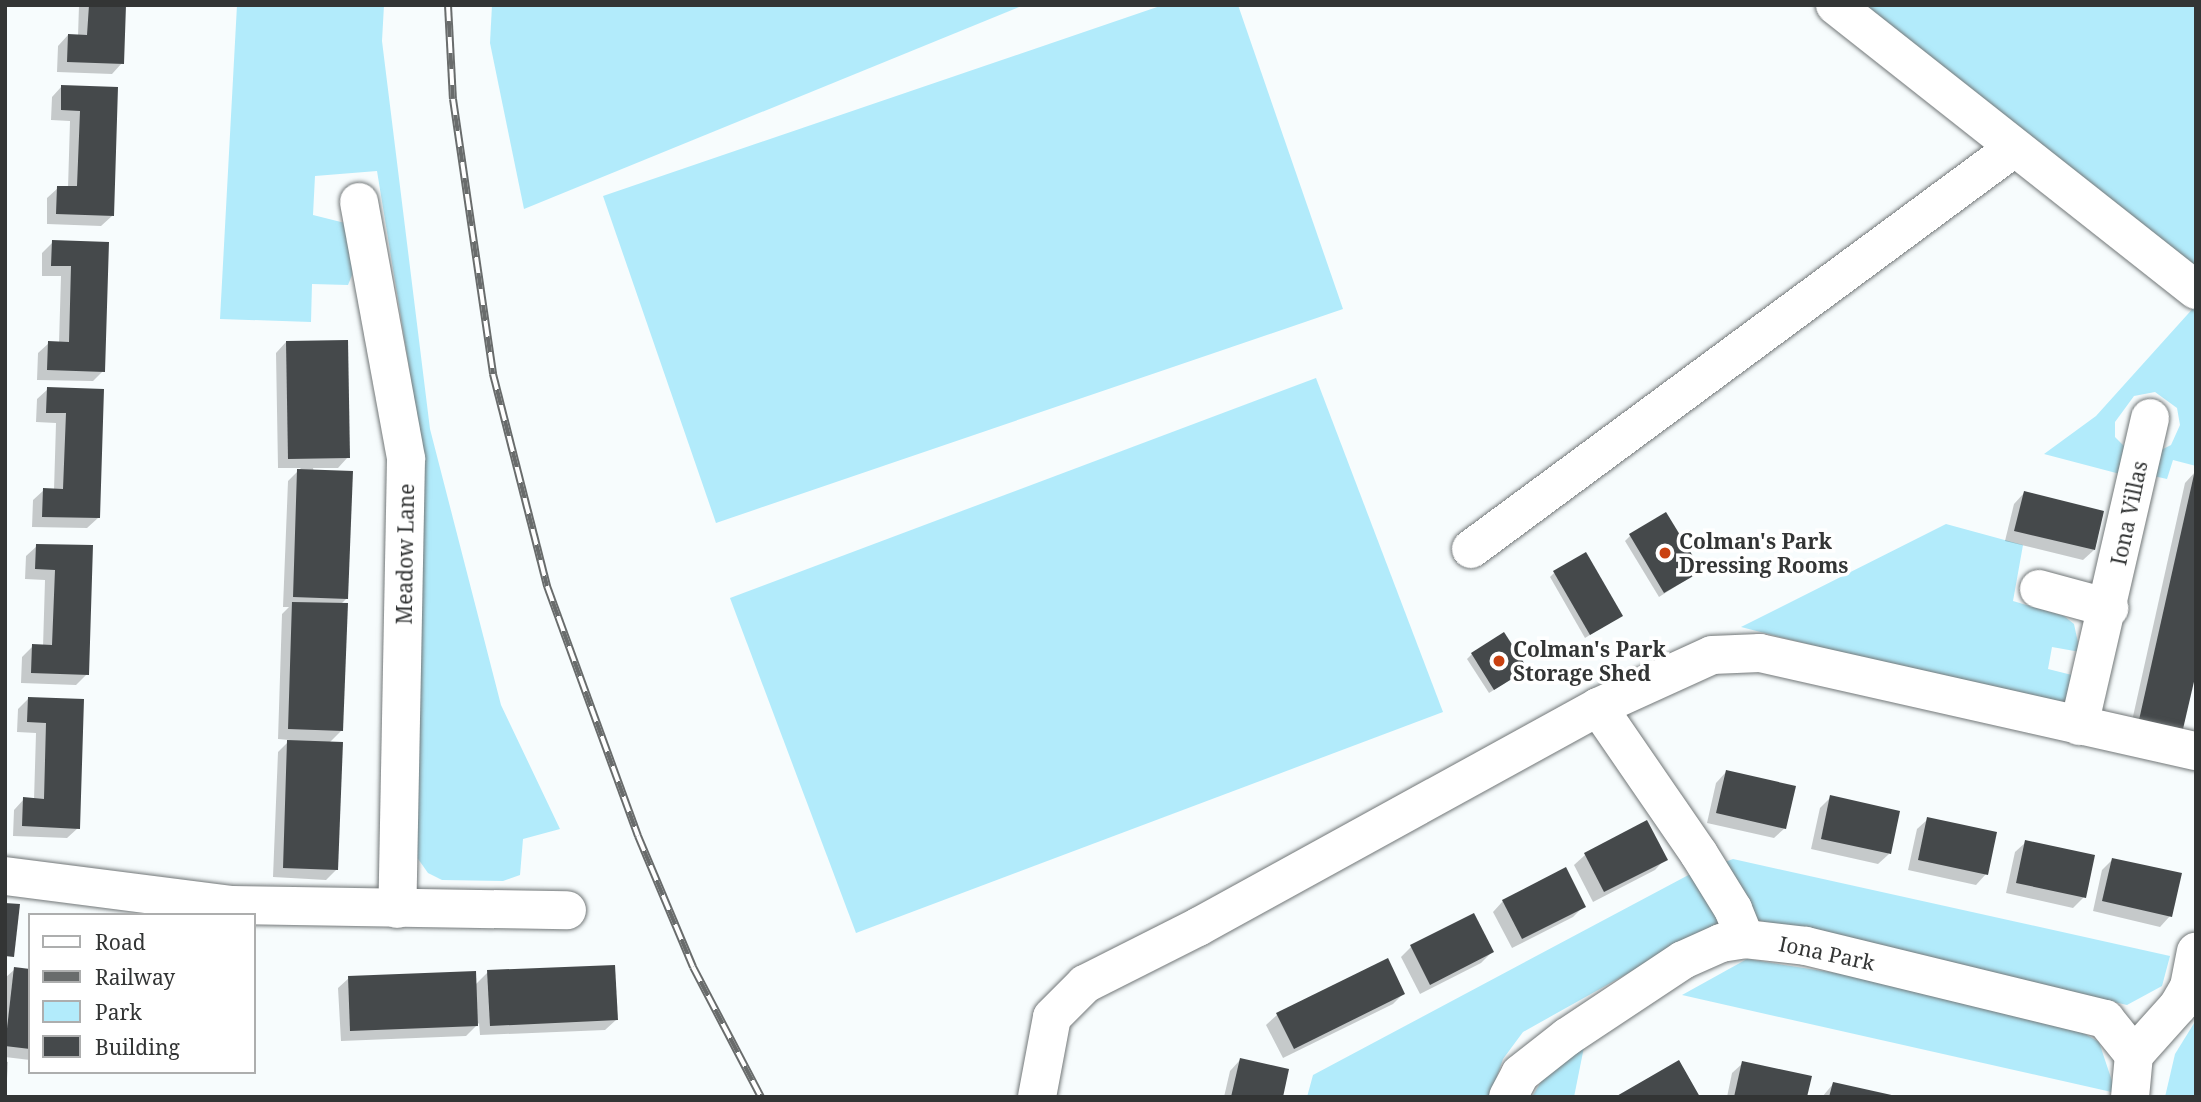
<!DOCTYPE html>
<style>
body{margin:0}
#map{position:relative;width:2201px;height:1102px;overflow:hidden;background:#f7fcfd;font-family:"Noto Serif",serif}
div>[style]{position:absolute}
.green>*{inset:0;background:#b2ebfb}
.shadow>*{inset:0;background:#0003}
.building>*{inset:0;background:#45494b}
.roads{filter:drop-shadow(0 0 2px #727778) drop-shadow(0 0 2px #727778)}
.minor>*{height:38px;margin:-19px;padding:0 19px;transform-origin:19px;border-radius:19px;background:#fff}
.rail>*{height:8px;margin-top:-4px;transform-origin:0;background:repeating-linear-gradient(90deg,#fff 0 16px,#696c6c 0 32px);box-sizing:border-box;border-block:2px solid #696c6c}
.dots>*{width:19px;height:19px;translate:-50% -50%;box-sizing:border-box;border:4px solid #fff;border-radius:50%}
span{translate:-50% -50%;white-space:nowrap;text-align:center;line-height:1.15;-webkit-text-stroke:7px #fff;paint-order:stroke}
.street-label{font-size:21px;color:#333535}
.poi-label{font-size:21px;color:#333535;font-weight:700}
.left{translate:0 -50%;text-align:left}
.frame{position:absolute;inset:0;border:7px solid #333535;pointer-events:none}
.legend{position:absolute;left:28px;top:913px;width:228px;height:161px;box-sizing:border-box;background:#fff;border:2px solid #adaeae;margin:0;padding:9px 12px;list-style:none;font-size:21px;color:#333535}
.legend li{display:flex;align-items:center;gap:14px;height:35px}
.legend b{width:35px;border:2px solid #adaeae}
</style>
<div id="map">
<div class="green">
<div style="clip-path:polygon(237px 5px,384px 5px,382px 41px,430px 429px,501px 705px,560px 829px,523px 839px,520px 875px,503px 881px,442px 880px,428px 873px,416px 856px,420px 434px,377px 171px,315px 176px,313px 215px,349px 224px,354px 270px,348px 285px,312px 284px,311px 322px,220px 319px)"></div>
<div style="clip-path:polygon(492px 5px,1024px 5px,524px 209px,490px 43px)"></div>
<div style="clip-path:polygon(1163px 5px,1238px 5px,1343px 309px,716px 523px,603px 196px)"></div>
<div style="clip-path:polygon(1821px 5px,2196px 5px,2196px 305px)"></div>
<div style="clip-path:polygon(2196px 305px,2196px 466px,2173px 460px,2167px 479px,2149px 475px,2155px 453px,2171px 445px,2180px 425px,2177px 408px,2155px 392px,2134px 396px,2115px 422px,2115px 437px,2127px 449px,2120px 474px,2044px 454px,2096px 416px)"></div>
<div style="clip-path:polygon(1316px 378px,1443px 712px,856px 933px,730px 598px)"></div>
<div style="clip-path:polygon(1946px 524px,2023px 545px,2013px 601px,2064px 616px,2074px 624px,2080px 652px,2052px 647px,2048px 669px,2072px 675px,2067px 700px,2060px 708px,1741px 627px)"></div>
<div style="clip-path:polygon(1733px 859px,2170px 956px,2162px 986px,2127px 1005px,1756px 920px,1722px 863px)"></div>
<div style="clip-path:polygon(1696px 871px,1725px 919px,1523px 1032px,1503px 1059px,1490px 1097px,1307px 1097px,1313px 1075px)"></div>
<div style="clip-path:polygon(1747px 959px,1861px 977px,2071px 1026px,2099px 1042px,2116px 1093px,1682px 995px)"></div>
<div style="clip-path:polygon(2196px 1020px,2196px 1097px,2165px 1097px,2175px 1054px)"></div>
<div style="clip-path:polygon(1585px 1042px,1574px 1097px,1532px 1097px,1542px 1080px)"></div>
</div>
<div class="shadow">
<div style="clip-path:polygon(79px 5px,124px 5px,122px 63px,112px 74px,57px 72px,58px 46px,68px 35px,78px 36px)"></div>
<div style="clip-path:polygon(62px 86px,116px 88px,112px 216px,101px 226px,47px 224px,47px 198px,58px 188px,68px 188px,70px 121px,51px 120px,52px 97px)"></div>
<div style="clip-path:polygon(53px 242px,107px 244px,103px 371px,93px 381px,37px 380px,38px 353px,49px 343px,59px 343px,61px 276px,42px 276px,42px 253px)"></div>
<div style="clip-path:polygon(286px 342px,348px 457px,338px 468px,313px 468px,347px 598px,340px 605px,341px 731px,329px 743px,337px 869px,326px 880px,273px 877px,278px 752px,290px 740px,278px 739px,282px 614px,289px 607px,283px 607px,288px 481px,301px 468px,278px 468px,276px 353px)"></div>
<div style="clip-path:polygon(48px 389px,102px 391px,98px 518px,87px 528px,32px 527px,33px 500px,44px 490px,54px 490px,56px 423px,36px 422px,37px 399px)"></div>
<div style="clip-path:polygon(2195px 472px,2196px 665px,2130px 730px,2185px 483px)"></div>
<div style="clip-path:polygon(2024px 493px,2094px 550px,2083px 560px,2005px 541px,2014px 504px)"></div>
<div style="clip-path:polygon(1630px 536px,1700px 571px,1659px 597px,1625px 541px)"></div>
<div style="clip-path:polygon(37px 546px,91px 547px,87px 674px,76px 685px,21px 683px,22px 657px,33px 646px,43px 647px,45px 580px,25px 579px,26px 556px)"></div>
<div style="clip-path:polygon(1554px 573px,1621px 616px,1585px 638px,1550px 577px)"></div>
<div style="clip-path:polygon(1472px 654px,1521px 673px,1489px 693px,1467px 659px)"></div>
<div style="clip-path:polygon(28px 699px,83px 700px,78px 828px,67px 838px,13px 836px,14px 810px,24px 799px,34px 800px,36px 733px,17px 732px,18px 709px)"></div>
<div style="clip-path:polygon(1726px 772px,1785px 828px,1774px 838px,1707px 823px,1716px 783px)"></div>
<div style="clip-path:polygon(1831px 797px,1889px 854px,1878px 864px,1811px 849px,1820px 808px)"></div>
<div style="clip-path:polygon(1928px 819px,1986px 874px,1976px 885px,1908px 870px,1917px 829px)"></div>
<div style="clip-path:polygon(1647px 823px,1665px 859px,1655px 870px,1593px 902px,1574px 865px,1585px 855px)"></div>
<div style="clip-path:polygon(2026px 842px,2084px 897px,2073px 908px,2006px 893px,2015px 852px)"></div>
<div style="clip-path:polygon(2112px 860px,2170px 916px,2160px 927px,2093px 911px,2102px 870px)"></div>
<div style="clip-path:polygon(1503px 901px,1584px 906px,1573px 917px,1512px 948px,1493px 912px)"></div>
<div style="clip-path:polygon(1411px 947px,1492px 952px,1481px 963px,1420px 994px,1401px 957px)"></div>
<div style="clip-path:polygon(1387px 960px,1403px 994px,1393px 1004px,1283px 1058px,1266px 1025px,1277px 1015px)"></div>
<div style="clip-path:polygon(15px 969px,30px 970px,30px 1060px,5px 1057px,5px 978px)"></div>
<div style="clip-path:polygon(488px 972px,616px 1020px,605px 1030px,480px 1035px,479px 1023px,466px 1036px,341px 1041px,338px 988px,349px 978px,475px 985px)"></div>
<div style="clip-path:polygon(1240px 1060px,1281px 1097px,1224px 1097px,1230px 1071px)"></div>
<div style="clip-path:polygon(5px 1061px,8px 1062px,6px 1097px,5px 1097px)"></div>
<div style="clip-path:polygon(1743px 1063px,1806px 1097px,1727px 1097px,1732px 1073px)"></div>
<div style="clip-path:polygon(1833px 1084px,1893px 1097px,1822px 1097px)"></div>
</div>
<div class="building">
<div style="clip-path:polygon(89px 5px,126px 5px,124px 64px,67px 62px,68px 34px,87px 35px)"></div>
<div style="clip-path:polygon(61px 85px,118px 87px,114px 216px,56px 214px,57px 186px,77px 186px,80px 111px,61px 110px)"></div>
<div style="clip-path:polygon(52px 240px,109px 242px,105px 372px,47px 370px,48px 341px,69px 342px,71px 266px,51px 266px)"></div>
<div style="clip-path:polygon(348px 340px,350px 458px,288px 459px,286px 341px)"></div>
<div style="clip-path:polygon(47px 387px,104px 389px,100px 518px,42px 517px,43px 488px,63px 489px,66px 413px,46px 413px)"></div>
<div style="clip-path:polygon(297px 469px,353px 471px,348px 599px,293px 597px)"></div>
<div style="clip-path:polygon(2195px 470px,2196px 673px,2183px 729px,2139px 720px)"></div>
<div style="clip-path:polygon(2024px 491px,2104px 511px,2095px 550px,2014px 531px)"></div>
<div style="clip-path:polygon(1666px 512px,1702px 571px,1664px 593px,1629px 534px)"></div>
<div style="clip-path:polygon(36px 544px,93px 545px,89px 675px,31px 673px,32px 644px,52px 645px,55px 570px,35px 569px)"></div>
<div style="clip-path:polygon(1586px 552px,1623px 616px,1590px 635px,1553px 571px)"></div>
<div style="clip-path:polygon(292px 602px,348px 603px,343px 731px,288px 729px)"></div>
<div style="clip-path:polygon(1504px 632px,1528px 669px,1494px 690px,1471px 653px)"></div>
<div style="clip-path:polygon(28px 697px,84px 699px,80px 829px,22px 826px,23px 797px,44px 799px,46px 723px,27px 722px)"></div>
<div style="clip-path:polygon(287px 740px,343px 742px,338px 870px,283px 868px)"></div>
<div style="clip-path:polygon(1726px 770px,1796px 786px,1786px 829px,1716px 813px)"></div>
<div style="clip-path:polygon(1830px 795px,1900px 811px,1891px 854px,1821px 839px)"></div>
<div style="clip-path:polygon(1927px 817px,1997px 832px,1988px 875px,1918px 860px)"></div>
<div style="clip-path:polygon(1647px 820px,1668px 860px,1604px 892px,1584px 853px)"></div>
<div style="clip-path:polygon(2025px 840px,2095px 855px,2086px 898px,2016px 883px)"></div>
<div style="clip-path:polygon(2112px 858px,2182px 873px,2172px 917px,2102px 901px)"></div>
<div style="clip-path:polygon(1566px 867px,1586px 907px,1522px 939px,1502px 900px)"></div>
<div style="clip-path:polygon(5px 903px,20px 904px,14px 957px,5px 956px)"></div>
<div style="clip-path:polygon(1474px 913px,1494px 952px,1430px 985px,1410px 945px)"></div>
<div style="clip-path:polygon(1388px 958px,1405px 994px,1294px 1049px,1276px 1013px)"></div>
<div style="clip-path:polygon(615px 965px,618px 1020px,490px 1026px,487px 970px)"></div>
<div style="clip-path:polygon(14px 967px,30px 969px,30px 1049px,5px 1046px)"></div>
<div style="clip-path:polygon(476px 971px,478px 1026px,350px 1031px,348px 976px)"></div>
<div style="clip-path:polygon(1240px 1058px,1289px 1069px,1283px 1097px,1231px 1097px)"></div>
<div style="clip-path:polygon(1679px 1060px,1700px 1097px,1615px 1097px,1648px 1078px)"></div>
<div style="clip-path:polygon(1742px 1061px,1812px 1076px,1807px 1097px,1734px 1097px)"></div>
<div style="clip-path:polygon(1833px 1082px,1896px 1096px,1896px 1097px,1829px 1097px)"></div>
</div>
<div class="roads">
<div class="minor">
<div style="left:1835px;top:5px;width:460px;rotate:38.3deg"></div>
<div style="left:359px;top:202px;width:261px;rotate:79.6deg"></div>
<div style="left:406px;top:459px;width:450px;rotate:91.1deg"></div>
<div style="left:1471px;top:549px;width:675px;rotate:-36.45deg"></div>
<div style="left:2039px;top:589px;width:73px;rotate:15.2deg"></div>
<div style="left:1598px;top:707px;width:125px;rotate:-24.5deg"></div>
<div style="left:1712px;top:655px;width:48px;rotate:-2.4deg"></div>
<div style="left:1760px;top:653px;width:447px;rotate:12.7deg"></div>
<div style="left:2079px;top:726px;width:316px;rotate:-77deg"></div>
<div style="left:5px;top:876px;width:229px;rotate:7.3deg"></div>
<div style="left:232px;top:905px;width:335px;rotate:0.9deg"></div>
<div style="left:2134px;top:1055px;width:66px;rotate:-48.1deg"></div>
<div style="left:2178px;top:1006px;width:22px;rotate:-60deg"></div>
<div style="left:2189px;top:987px;width:36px;rotate:-79deg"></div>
<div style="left:1037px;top:1097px;width:81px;rotate:-79.4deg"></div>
<div style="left:1052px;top:1017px;width:47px;rotate:-45deg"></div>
<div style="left:1085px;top:984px;width:127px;rotate:-26.8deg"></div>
<div style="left:1198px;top:927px;width:457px;rotate:-28.8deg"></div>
<div style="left:1598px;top:707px;width:178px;rotate:55.5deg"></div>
<div style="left:1699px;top:854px;width:65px;rotate:58.3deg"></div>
<div style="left:1733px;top:909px;width:32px;rotate:68deg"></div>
<div style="left:1508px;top:1097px;width:26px;rotate:-62deg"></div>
<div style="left:1520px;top:1074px;width:60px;rotate:-38.2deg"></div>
<div style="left:1567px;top:1037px;width:139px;rotate:-33.6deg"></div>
<div style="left:1683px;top:960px;width:42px;rotate:-24.1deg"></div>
<div style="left:1721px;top:943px;width:24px;rotate:-9deg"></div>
<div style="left:1745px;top:939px;width:61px;rotate:6.5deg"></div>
<div style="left:1806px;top:946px;width:308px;rotate:13.7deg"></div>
<div style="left:2105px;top:1019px;width:46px;rotate:51.1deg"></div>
<div style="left:2134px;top:1055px;width:42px;rotate:95.4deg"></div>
</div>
</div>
<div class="rail">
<div style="left:448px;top:5px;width:94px;rotate:87deg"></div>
<div style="left:453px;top:99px;width:278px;rotate:81.7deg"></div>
<div style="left:493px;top:374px;width:219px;rotate:75.7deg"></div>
<div style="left:547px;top:586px;width:266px;rotate:70deg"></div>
<div style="left:638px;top:836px;width:142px;rotate:67.2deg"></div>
<div style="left:693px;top:967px;width:147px;rotate:62.4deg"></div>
</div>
<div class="dots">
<div style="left:1665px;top:553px;background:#c94111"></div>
<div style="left:1499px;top:661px;background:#c94111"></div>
</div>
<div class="street-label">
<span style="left:2129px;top:513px;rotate:-78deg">Iona Villas</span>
<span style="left:405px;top:554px;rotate:-89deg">Meadow Lane</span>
<span style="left:1827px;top:953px;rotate:12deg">Iona Park</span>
</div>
<div class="poi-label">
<span class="left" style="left:1679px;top:553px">Colman's Park<br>Dressing Rooms</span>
<span class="left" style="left:1513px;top:661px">Colman's Park<br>Storage Shed</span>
</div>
<div class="frame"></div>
<ul class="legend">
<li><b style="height:9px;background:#fff"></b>Road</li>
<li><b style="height:9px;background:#696c6c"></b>Railway</li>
<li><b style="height:19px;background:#b2ebfb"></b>Park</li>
<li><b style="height:19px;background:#45494b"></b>Building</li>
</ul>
</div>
